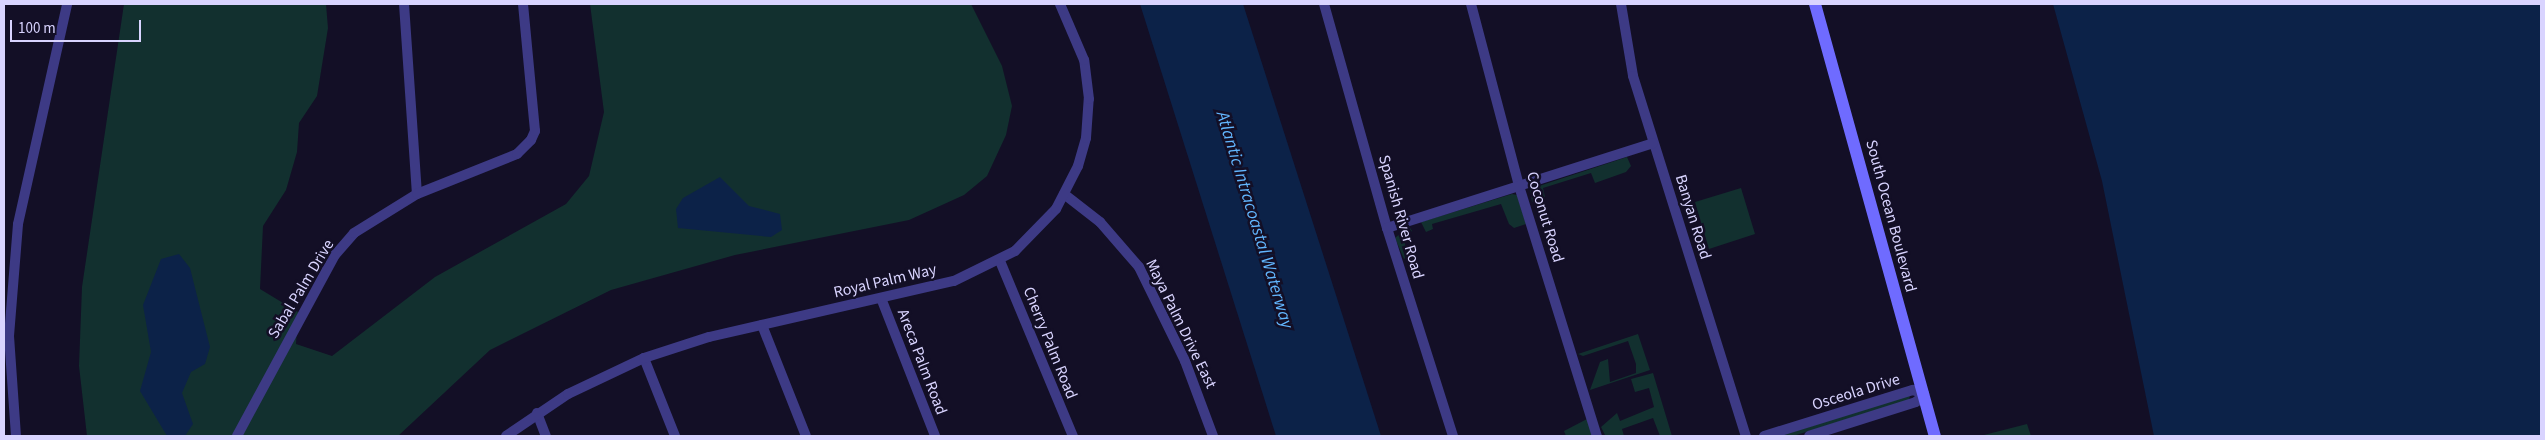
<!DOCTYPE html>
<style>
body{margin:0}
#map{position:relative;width:2545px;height:440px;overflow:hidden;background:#130f26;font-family:"Source Sans 3",sans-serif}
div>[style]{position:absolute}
.green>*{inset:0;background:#12302f}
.water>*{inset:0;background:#0c2248}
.street>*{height:10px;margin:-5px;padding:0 5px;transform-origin:5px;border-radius:5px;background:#3d3a85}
.secondary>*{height:12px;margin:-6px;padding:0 6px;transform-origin:6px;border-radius:6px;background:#6f6bff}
span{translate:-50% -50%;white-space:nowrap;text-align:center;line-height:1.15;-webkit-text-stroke:5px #130f26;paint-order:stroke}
.street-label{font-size:16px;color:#d9d4ff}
.water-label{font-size:18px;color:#62b6ff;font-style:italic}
.frame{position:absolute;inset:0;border:5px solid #d9d4ff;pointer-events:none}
.scale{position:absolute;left:10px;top:20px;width:131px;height:22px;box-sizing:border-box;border:2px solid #d9d4ff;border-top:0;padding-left:6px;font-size:15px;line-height:18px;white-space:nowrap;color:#d9d4ff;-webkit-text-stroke:4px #130f26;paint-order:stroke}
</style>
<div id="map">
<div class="green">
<div style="clip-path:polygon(124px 4px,326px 4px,328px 28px,317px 96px,299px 123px,297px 152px,286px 190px,263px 226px,260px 289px,298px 312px,296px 344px,332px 356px,435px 277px,566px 204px,589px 176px,604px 112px,590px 4px,971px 4px,1002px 66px,1012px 106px,1006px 135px,987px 176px,964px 195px,909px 220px,735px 255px,611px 290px,490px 350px,398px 436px,87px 436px,79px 366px,82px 287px)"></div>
<div style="clip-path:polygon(1627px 157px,1631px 166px,1626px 172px,1595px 183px,1591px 173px,1543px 188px,1545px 197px,1532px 202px,1530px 189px)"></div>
<div style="clip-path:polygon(1741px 188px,1755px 234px,1709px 249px,1695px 202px)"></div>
<div style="clip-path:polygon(1512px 194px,1517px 195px,1526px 224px,1514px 228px,1509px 224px,1501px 204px,1432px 224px,1433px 229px,1426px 232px,1421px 222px)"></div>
<div style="clip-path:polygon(1409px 226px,1412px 231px,1403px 237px,1408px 255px,1404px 259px,1395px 238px)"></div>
<div style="clip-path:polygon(1638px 334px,1650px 370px,1590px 390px,1600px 362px,1608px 359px,1610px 382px,1636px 373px,1636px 364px,1628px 341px,1583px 356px,1578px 354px)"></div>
<div style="clip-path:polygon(1653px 373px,1672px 436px,1660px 436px,1653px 418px,1622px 429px,1624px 436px,1605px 435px,1601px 427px,1617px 413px,1620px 421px,1654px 407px,1649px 388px,1635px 392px,1631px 379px)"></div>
<div style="clip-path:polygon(1910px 395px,1909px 400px,1793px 436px,1780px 436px)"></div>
<div style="clip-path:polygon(1587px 419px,1593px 436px,1566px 436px,1564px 431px)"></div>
<div style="clip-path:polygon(2027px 424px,2031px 436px,1980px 436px)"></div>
</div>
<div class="water">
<div style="clip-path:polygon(1140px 4px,1243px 4px,1381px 436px,1276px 436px)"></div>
<div style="clip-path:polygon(2053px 4px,2541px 4px,2541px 436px,2154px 436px,2102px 181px)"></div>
<div style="clip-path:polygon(720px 177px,749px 206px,780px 214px,782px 230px,771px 237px,678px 228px,676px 209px,683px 198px)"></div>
<div style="clip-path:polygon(179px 254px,190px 268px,210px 347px,205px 364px,191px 372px,182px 393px,193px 424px,185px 436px,167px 436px,140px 391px,151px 352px,143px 305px,161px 259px)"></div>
</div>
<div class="street">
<div style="left:404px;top:4px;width:190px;rotate:86.1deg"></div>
<div style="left:1324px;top:4px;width:233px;rotate:74.3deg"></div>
<div style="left:1387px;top:228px;width:218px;rotate:72.4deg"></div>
<div style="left:1471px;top:4px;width:188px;rotate:75.2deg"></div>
<div style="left:1519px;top:186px;width:262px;rotate:72.7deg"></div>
<div style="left:1621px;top:4px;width:73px;rotate:80.5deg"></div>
<div style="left:1633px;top:76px;width:377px;rotate:72.6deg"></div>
<div style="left:1064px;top:194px;width:46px;rotate:37.9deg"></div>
<div style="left:1100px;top:222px;width:60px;rotate:49.1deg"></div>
<div style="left:1139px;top:267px;width:105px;rotate:63.9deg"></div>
<div style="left:1185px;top:361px;width:80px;rotate:69.5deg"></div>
<div style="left:1387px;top:228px;width:279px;rotate:-17.7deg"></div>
<div style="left:1000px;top:261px;width:190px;rotate:67.4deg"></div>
<div style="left:881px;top:298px;width:148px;rotate:68.6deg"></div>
<div style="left:762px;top:325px;width:119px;rotate:68.4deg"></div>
<div style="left:644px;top:358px;width:84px;rotate:68.3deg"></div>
<div style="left:537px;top:413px;width:25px;rotate:69deg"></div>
<div style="left:16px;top:436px;width:100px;rotate:-94deg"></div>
<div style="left:9px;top:336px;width:112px;rotate:-85.4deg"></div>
<div style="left:18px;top:224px;width:225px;rotate:-77.4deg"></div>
<div style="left:237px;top:436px;width:206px;rotate:-61.6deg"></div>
<div style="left:335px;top:255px;width:29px;rotate:-49deg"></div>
<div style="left:354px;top:233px;width:74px;rotate:-31.8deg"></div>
<div style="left:417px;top:194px;width:108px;rotate:-21.8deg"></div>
<div style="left:517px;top:154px;width:20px;rotate:-45deg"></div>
<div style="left:531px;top:140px;width:10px;rotate:-66deg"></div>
<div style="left:535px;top:131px;width:128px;rotate:-95.4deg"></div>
<div style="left:506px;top:436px;width:75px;rotate:-34.1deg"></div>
<div style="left:568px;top:394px;width:84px;rotate:-25.3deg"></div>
<div style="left:644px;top:358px;width:68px;rotate:-17.9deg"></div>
<div style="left:709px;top:337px;width:251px;rotate:-12.9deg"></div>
<div style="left:954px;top:281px;width:68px;rotate:-26.2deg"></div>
<div style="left:1015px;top:251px;width:59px;rotate:-45.7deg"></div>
<div style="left:1056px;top:209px;width:48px;rotate:-62.9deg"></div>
<div style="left:1078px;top:166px;width:29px;rotate:-74deg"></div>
<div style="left:1086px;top:138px;width:39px;rotate:-86deg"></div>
<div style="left:1089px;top:99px;width:39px;rotate:-97deg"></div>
<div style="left:1084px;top:60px;width:61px;rotate:-113.2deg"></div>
<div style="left:1764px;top:436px;width:156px;rotate:-17.2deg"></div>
<div style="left:1913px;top:390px;width:12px;rotate:20deg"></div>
<div style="left:1924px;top:394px;width:11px;rotate:135deg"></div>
<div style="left:1916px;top:402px;width:112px;rotate:162.4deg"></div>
</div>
<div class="secondary">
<div style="left:1815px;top:4px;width:448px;rotate:74.5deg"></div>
</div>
<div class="street-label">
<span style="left:1891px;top:216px;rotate:75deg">South Ocean Boulevard</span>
<span style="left:1401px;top:217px;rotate:74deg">Spanish River Road</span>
<span style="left:1545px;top:217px;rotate:73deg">Coconut Road</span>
<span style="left:1693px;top:217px;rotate:73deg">Banyan Road</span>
<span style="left:885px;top:281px;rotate:-13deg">Royal Palm Way</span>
<span style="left:301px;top:289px;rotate:-59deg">Sabal Palm Drive</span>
<span style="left:1181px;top:324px;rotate:64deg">Maya Palm Drive East</span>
<span style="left:1050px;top:343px;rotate:68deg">Cherry Palm Road</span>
<span style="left:922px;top:362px;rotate:69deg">Areca Palm Road</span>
<span style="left:1856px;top:392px;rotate:-17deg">Osceola Drive</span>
</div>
<div class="water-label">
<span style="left:1254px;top:220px;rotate:73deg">Atlantic Intracoastal Waterway</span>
</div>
<div class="frame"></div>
<div class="scale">100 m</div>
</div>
